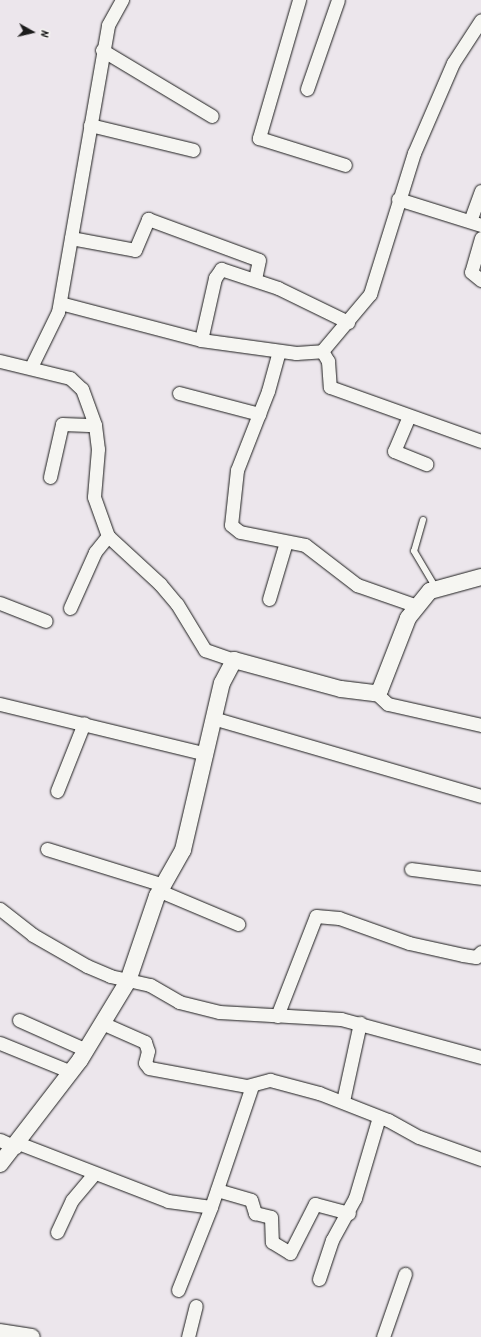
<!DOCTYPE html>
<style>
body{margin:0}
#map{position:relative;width:481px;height:1337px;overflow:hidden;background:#ece6ec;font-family:Kalam,sans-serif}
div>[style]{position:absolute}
.roads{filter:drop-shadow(0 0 1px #1c1c1c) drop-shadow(0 0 1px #1c1c1c)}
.service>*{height:6px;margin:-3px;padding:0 3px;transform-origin:3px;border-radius:3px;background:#f6f6f2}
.minor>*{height:13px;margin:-6.5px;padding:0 6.5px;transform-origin:6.5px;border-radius:6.5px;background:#f6f6f2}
.tertiary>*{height:16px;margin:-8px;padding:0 8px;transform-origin:8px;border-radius:8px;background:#f6f6f2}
span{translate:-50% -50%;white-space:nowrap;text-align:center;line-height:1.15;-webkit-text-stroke:3.5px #f6f6f2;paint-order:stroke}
.north{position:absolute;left:12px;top:12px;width:40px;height:40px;-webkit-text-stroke:3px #f6f6f2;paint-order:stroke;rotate:98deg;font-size:11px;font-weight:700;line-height:16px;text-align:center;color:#1c1c1c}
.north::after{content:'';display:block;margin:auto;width:14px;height:18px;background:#1c1c1c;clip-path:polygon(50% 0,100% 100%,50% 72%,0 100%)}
</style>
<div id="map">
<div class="roads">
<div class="service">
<div style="left:423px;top:520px;width:32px;rotate:106deg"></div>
<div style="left:414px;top:551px;width:43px;rotate:59.3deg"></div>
</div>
<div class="minor">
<div style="left:299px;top:0;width:144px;rotate:106.2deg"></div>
<div style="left:259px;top:138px;width:90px;rotate:17.4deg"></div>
<div style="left:102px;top:50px;width:128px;rotate:31deg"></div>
<div style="left:307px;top:89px;width:94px;rotate:-70.8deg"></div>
<div style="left:90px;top:125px;width:106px;rotate:13.6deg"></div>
<div style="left:398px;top:199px;width:87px;rotate:17.4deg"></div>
<div style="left:470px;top:221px;width:32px;rotate:-70deg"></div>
<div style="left:71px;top:238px;width:65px;rotate:10.6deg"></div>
<div style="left:135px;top:250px;width:34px;rotate:-67deg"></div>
<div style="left:148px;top:219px;width:118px;rotate:20.3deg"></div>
<div style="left:259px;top:260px;width:19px;rotate:102deg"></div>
<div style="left:481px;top:238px;width:35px;rotate:106deg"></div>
<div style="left:471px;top:272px;width:13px;rotate:39deg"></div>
<div style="left:60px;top:303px;width:146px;rotate:14.7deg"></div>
<div style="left:201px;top:340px;width:96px;rotate:7.8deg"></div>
<div style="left:296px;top:353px;width:26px;rotate:-4deg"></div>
<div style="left:322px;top:351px;width:75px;rotate:-49.9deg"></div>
<div style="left:370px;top:294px;width:148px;rotate:-72.7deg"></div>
<div style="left:414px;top:153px;width:98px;rotate:-66.6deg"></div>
<div style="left:453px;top:63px;width:51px;rotate:-56.9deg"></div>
<div style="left:201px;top:340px;width:64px;rotate:-77.3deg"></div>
<div style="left:215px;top:278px;width:11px;rotate:-56deg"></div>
<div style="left:221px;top:269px;width:60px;rotate:18.4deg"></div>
<div style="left:278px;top:288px;width:78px;rotate:25.9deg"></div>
<div style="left:279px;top:351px;width:41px;rotate:105.4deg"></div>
<div style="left:268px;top:391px;width:85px;rotate:111.4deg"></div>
<div style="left:237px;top:470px;width:55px;rotate:96.2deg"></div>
<div style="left:231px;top:525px;width:11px;rotate:38deg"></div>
<div style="left:240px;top:532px;width:66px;rotate:11.3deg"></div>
<div style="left:305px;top:545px;width:66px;rotate:37.6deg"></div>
<div style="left:357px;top:585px;width:64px;rotate:19.3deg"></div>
<div style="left:322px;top:351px;width:12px;rotate:59deg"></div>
<div style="left:328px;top:361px;width:26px;rotate:86deg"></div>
<div style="left:330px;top:387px;width:160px;rotate:19.7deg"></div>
<div style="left:0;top:361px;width:72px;rotate:13.7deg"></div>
<div style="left:70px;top:378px;width:16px;rotate:43deg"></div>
<div style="left:82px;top:389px;width:38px;rotate:70deg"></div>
<div style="left:95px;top:425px;width:24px;rotate:83deg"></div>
<div style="left:98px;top:449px;width:48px;rotate:94.8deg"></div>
<div style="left:94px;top:497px;width:41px;rotate:70.3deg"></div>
<div style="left:108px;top:536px;width:71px;rotate:42.7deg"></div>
<div style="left:160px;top:584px;width:26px;rotate:50deg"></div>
<div style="left:177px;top:604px;width:54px;rotate:58.7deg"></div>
<div style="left:205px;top:650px;width:31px;rotate:19deg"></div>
<div style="left:31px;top:367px;width:61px;rotate:-63.9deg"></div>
<div style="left:58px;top:312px;width:291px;rotate:-80.1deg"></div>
<div style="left:108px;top:25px;width:29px;rotate:-61deg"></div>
<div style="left:179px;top:393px;width:83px;rotate:14.7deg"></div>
<div style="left:409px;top:416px;width:38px;rotate:113deg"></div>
<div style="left:394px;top:451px;width:35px;rotate:22deg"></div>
<div style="left:50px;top:477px;width:54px;rotate:-77.2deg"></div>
<div style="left:62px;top:424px;width:33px;rotate:2deg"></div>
<div style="left:269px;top:599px;width:59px;rotate:-73.4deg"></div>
<div style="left:0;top:603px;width:49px;rotate:21.4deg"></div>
<div style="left:70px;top:608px;width:61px;rotate:-65.9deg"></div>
<div style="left:95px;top:552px;width:21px;rotate:-51deg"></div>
<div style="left:376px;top:693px;width:16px;rotate:43deg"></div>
<div style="left:388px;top:704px;width:95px;rotate:12.7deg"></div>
<div style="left:0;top:704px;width:212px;rotate:13.6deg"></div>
<div style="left:213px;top:718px;width:279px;rotate:16.2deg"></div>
<div style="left:57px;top:791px;width:73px;rotate:-68.3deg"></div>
<div style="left:47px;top:849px;width:121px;rotate:17.2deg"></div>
<div style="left:411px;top:869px;width:71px;rotate:7.3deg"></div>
<div style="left:160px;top:891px;width:85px;rotate:22.9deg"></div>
<div style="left:0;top:909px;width:42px;rotate:38.2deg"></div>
<div style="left:33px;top:935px;width:62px;rotate:29.9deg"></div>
<div style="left:87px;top:966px;width:25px;rotate:23deg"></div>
<div style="left:110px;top:976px;width:41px;rotate:12.7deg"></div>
<div style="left:150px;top:985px;width:34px;rotate:30deg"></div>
<div style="left:179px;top:1002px;width:41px;rotate:14deg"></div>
<div style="left:219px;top:1012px;width:122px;rotate:3.3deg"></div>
<div style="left:341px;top:1019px;width:145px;rotate:15.2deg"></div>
<div style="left:277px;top:1016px;width:107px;rotate:-68.7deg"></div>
<div style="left:316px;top:916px;width:23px;rotate:5deg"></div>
<div style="left:339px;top:918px;width:74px;rotate:19.7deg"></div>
<div style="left:409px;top:943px;width:55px;rotate:12.5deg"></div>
<div style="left:463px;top:955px;width:13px;rotate:9deg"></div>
<div style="left:476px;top:957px;width:7px;rotate:-45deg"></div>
<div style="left:19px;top:1020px;width:73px;rotate:24.1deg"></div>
<div style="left:102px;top:1023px;width:47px;rotate:23.8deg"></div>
<div style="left:145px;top:1042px;width:9px;rotate:72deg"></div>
<div style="left:148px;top:1051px;width:12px;rotate:104deg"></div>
<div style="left:145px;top:1063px;width:6px;rotate:51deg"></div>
<div style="left:149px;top:1068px;width:100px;rotate:10.4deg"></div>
<div style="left:247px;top:1086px;width:24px;rotate:-15deg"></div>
<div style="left:270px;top:1080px;width:51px;rotate:14.9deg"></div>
<div style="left:319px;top:1093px;width:74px;rotate:21.4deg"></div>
<div style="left:388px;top:1120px;width:35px;rotate:29deg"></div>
<div style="left:419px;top:1137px;width:66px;rotate:19.5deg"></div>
<div style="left:0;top:1043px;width:77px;rotate:22.2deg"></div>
<div style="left:343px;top:1101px;width:80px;rotate:-77.7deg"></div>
<div style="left:0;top:1140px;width:17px;rotate:25deg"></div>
<div style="left:18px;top:1143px;width:161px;rotate:21.1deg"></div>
<div style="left:168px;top:1201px;width:43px;rotate:7.9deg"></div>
<div style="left:211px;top:1207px;width:128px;rotate:-71.3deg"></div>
<div style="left:217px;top:1190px;width:35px;rotate:16deg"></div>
<div style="left:251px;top:1200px;width:14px;rotate:73deg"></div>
<div style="left:255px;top:1213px;width:16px;rotate:14deg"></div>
<div style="left:271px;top:1217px;width:25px;rotate:88deg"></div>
<div style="left:272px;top:1242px;width:21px;rotate:31deg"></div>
<div style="left:290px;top:1253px;width:55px;rotate:-63deg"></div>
<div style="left:315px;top:1204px;width:35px;rotate:15deg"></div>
<div style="left:57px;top:1232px;width:35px;rotate:-65deg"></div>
<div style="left:72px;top:1200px;width:34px;rotate:-50deg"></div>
<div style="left:319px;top:1279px;width:41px;rotate:-71.6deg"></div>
<div style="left:332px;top:1240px;width:48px;rotate:-61.3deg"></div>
<div style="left:355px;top:1198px;width:84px;rotate:-73.5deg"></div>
<div style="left:178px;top:1290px;width:89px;rotate:-68.3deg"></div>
<div style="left:188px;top:1337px;width:32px;rotate:-76deg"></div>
<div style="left:383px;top:1337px;width:67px;rotate:-70.8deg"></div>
</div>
<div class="tertiary">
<div style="left:0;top:1164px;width:131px;rotate:-52.4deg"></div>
<div style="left:80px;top:1060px;width:92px;rotate:-58.7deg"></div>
<div style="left:128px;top:981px;width:90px;rotate:-71.2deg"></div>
<div style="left:157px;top:896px;width:53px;rotate:-60.5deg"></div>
<div style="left:183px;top:850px;width:171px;rotate:-76.9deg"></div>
<div style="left:222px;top:683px;width:26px;rotate:-62deg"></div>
<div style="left:234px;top:660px;width:111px;rotate:15.2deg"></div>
<div style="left:341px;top:689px;width:35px;rotate:7deg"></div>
<div style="left:376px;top:693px;width:5px;rotate:-37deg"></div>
<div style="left:380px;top:690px;width:77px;rotate:-68.7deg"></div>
<div style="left:408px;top:618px;width:35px;rotate:-51deg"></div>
<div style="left:430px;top:591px;width:53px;rotate:-15.4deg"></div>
<div style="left:0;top:1332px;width:32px;rotate:9deg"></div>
</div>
</div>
<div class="north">N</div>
</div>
